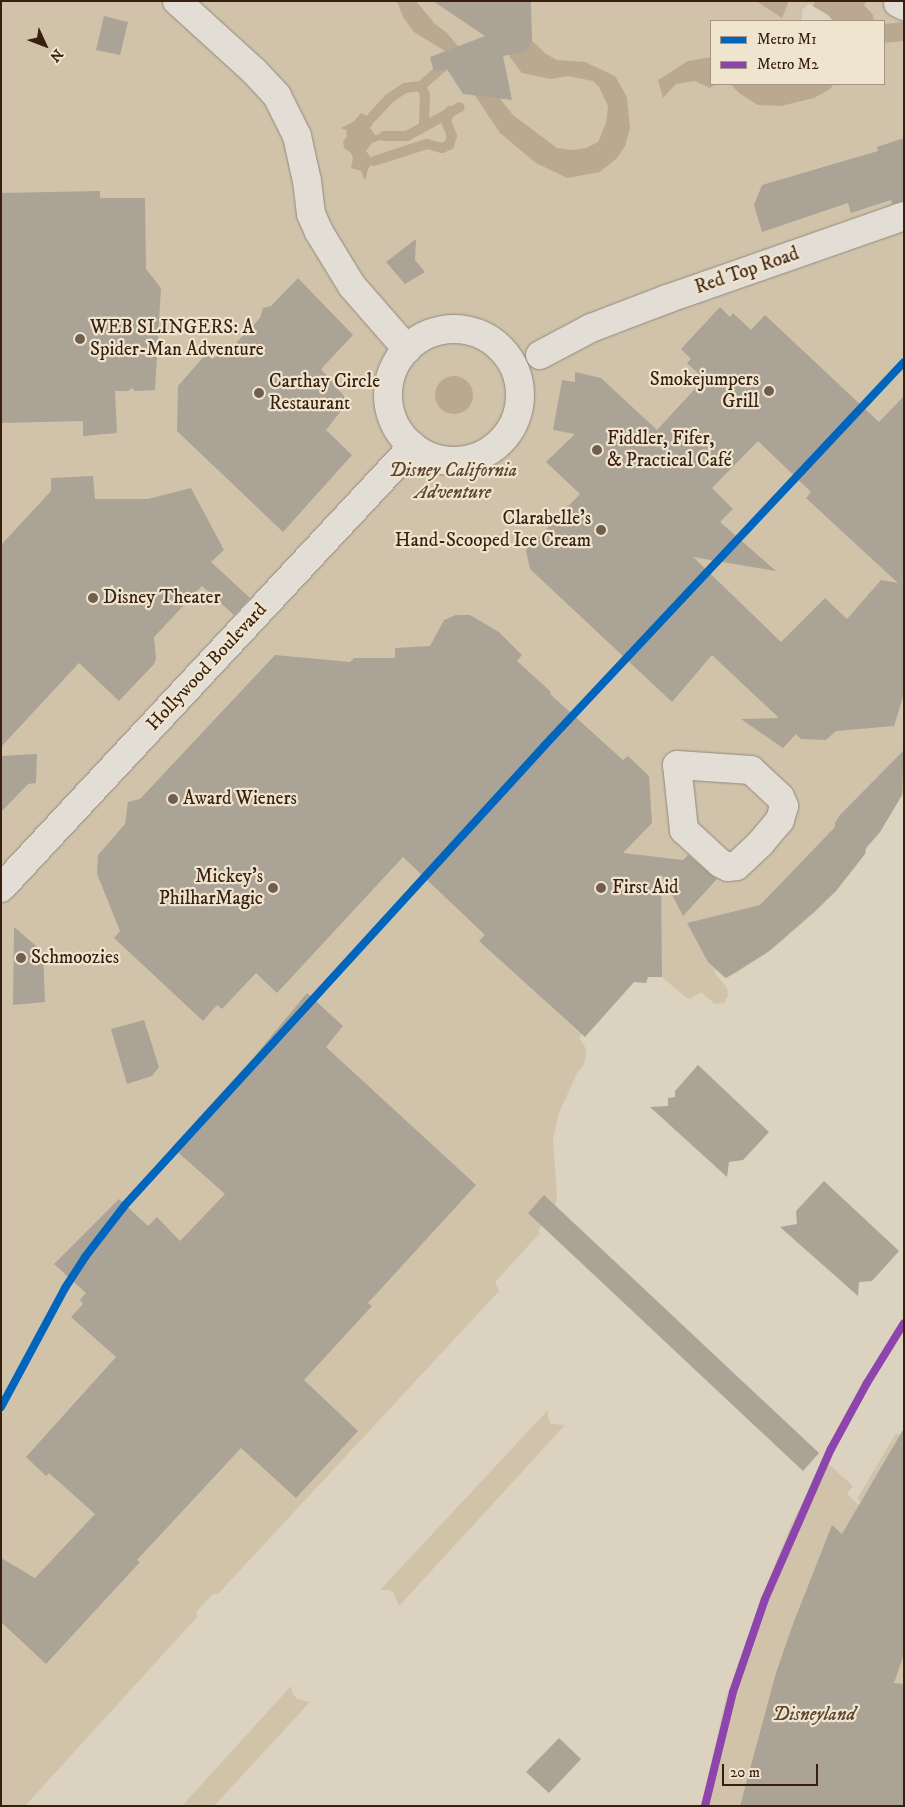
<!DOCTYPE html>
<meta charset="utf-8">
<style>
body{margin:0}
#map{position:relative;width:905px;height:1807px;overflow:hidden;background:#dbd2c0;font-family:"IM FELL DW Pica",serif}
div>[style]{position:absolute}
.green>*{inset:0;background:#d1c3aa}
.water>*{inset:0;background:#baa990}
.round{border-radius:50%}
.pier>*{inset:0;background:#dbd2c0}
.stream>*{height:10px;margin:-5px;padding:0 5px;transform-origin:5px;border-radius:5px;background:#baa990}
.building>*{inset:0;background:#aba396}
.roads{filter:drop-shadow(0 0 1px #92897d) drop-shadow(0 0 1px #92897d)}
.minor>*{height:28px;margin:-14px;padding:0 14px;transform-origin:14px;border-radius:14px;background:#e3ded5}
.minor>.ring{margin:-14px;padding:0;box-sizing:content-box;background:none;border:28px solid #e3ded5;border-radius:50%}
.metro-1>*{height:8px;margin:-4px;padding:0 4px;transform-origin:4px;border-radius:4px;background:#0065bd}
.metro-2>*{height:8px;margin:-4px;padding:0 4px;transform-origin:4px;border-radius:4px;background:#8e44ad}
.dots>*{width:14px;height:14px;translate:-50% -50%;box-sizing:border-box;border:2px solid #efe4ce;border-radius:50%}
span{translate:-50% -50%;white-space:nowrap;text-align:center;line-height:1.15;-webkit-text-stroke:4.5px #efe4ce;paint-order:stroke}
.street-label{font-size:19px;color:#381f10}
.poi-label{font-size:19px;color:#381f10}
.left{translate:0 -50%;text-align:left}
.right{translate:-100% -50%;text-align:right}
.park-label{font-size:19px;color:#5c4532;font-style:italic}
.frame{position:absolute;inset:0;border:2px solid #381f10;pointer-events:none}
.legend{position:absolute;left:710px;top:20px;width:175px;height:65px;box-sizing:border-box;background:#efe4ce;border:1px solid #a69582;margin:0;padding:6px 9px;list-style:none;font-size:15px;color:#381f10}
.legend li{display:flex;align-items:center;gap:10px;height:25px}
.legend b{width:25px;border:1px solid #a69582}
.north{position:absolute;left:20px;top:20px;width:50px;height:50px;-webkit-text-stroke:4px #efe4ce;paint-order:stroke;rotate:133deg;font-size:14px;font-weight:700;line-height:20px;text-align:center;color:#381f10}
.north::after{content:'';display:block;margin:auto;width:18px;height:22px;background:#381f10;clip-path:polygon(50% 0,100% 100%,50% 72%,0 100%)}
.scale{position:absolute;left:722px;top:1764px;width:96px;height:22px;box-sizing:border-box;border:2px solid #381f10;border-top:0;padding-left:6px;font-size:15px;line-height:18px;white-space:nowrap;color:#381f10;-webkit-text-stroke:4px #efe4ce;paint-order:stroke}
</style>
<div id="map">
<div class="green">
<div style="clip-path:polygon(evenodd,1px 1px,904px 1px,904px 790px,902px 796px,880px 832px,866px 848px,865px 854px,836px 891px,814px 913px,776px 946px,735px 974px,725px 978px,715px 970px,714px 972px,727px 988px,728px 996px,724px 1003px,715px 1004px,701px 992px,690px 999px,684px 996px,662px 977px,661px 949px,544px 1000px,582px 1035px,579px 1038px,585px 1047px,586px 1055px,583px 1066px,577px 1073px,559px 1113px,553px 1140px,557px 1194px,555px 1210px,538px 1231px,540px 1233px,495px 1282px,499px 1291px,218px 1594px,213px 1594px,196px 1612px,197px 1617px,25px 1806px,1px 1806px,1px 1px,711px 21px,884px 21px,884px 84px,711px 84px,711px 21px)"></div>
<div style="clip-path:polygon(548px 1410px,548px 1419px,551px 1424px,565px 1425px,399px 1606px,394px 1593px,390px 1590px,380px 1590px)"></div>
<div style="clip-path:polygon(896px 1433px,904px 1437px,897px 1439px,878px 1473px,881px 1490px,871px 1484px,861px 1502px,857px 1499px)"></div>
<div style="clip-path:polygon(824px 1460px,853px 1486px,847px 1494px,904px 1546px,904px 1806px,701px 1806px,726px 1698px,759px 1604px,791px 1525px)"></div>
<div style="clip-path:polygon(291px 1686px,293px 1694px,297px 1699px,310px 1702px,214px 1806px,182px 1806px)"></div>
</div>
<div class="water">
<div style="clip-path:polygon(397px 1px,416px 1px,435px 24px,446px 32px,459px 47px,513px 115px,557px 148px,571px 150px,586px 148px,598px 142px,606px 123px,608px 106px,599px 87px,593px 81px,568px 76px,551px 79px,522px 73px,509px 56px,490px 1px,546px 54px,557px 60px,585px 62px,615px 76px,627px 97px,630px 128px,625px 146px,617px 158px,600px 172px,567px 178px,536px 163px,500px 133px,445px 51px,414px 32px,403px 17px)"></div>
<div style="clip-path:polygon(756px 1px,789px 1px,782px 18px)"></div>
<div style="clip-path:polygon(816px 1px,867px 1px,864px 5px,873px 15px,874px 21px,804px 21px)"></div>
<div style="clip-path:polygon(904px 22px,904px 41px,884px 43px,884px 24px)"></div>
<div style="clip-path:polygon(711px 57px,711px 84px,716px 84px,710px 88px,695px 81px,676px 84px,663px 98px,658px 80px,688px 61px)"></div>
<div style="clip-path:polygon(730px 84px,834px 84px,830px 89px,814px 98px,781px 106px,758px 105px,739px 93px)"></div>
<div style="clip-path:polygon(361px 113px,375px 120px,370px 128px,375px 135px,385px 134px,383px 139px,372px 143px,366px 151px,374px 161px,368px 169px,365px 181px,361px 171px,351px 168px,353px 158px,351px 153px,344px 148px,343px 142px,347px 136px,346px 130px,341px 128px,353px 122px)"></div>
<div class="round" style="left:435px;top:376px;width:38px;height:38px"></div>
</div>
<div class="pier">
<div style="clip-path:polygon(809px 4px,828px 15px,833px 21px,802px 21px,802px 10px)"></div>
</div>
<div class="stream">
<div style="left:421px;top:86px;width:10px;rotate:66deg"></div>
<div style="left:425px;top:95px;width:31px;rotate:92deg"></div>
<div style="left:372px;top:117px;width:26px;rotate:-47deg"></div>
<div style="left:390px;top:98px;width:18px;rotate:-34deg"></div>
<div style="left:405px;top:88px;width:16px;rotate:-7deg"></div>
<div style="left:421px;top:86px;width:30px;rotate:-41deg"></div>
<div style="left:384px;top:136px;width:23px"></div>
<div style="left:407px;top:136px;width:60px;rotate:-28.7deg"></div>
<div style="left:374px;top:161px;width:56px;rotate:-17.8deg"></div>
<div style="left:427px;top:144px;width:16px;rotate:15deg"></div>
<div style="left:442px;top:148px;width:8px;rotate:-23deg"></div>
<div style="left:449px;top:145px;width:9px;rotate:-72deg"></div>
<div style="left:452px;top:136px;width:16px;rotate:-112deg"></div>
<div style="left:446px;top:121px;width:11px;rotate:-68deg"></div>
</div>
<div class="building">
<div style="clip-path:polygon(433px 1px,531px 1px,532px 40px,526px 51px,503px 56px,512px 100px,463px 94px,447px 69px,434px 72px,430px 57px,485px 36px)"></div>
<div style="clip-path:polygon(104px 16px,128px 22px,120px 55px,96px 50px)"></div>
<div style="clip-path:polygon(904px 138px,904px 201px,892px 204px,891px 200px,851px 213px,848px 203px,762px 232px,754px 205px,762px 185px,878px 151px,877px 147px)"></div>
<div style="clip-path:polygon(100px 191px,100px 198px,145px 198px,146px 269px,161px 288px,155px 390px,135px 391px,132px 388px,128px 391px,115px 391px,117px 433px,83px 436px,83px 421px,1px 423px,1px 193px)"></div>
<div style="clip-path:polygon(416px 239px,415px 260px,425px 272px,405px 284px,386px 262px)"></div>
<div style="clip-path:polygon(298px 278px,353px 335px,321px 369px,344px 396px,344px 407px,326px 430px,352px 455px,283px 532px,177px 431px,178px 386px,206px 354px,212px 359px,232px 347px,260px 318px,263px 308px,271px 306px)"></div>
<div style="clip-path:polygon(evenodd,720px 307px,730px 317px,733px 313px,751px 330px,765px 315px,879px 422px,904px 396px,904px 694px,894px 726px,836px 731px,826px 740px,801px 739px,796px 734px,783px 748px,741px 719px,779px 718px,712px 655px,672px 702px,530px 569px,526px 550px,580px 494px,546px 462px,575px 434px,553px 430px,562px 380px,575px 382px,575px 372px,601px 378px,657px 430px,704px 379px,687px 363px,691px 359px,681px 349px,720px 307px,758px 441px,811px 492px,806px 498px,898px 583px,881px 580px,847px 619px,825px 598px,781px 642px,693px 557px,776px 571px,720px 522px,733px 509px,712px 488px,758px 441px)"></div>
<div style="clip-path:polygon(93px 476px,95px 499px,148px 499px,191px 488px,224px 550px,211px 562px,250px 598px,234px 615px,202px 586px,154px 637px,156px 659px,154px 664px,119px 701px,79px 663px,1px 747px,1px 545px,51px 491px,51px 478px)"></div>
<div style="clip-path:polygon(456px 615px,470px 615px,499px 632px,522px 655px,517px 661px,551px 692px,550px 694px,623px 760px,628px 756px,649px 776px,652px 823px,623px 853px,683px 860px,688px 855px,717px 879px,683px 916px,661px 874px,662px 977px,648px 977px,646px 983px,634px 982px,585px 1037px,479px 941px,485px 935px,403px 857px,277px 993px,256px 973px,222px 1009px,217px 1005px,203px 1021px,114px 938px,120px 931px,97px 874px,98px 855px,125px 824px,128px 802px,140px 799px,275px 655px,350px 662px,354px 658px,395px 658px,395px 648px,430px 646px,444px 620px)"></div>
<div style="clip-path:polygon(904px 750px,902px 795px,880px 832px,866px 848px,865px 854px,836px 891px,814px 912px,768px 952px,726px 978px,708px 962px,687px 923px,760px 905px,835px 827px,835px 823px,840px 815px)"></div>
<div style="clip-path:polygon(37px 754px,36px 783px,28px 784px,1px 812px,1px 756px)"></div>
<div style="clip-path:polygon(14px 927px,43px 952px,45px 1002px,13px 1005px)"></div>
<div style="clip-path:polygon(307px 993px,343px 1026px,326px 1047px,476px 1185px,368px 1303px,372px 1306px,304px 1380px,358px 1431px,296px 1498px,241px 1448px,137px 1560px,140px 1562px,46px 1664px,1px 1622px,1px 1558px,35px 1578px,95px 1514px,49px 1473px,46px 1476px,26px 1457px,116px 1357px,71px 1317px,83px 1304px,80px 1300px,86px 1293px,54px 1264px,119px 1199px,148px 1226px,157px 1217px,180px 1241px,225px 1194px,172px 1147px,254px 1057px)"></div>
<div style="clip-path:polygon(144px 1020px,159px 1067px,152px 1076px,127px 1084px,111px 1029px)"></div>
<div style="clip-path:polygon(698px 1065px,769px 1132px,743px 1160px,729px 1162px,727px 1177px,650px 1107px,668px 1106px,668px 1098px,675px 1097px,675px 1091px)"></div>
<div style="clip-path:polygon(824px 1181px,899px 1251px,872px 1281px,859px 1282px,858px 1296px,780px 1227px,797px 1224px,796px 1211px)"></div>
<div style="clip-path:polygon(544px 1195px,819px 1453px,803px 1471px,528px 1213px)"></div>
<div style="clip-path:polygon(904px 1428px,904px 1654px,894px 1683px,904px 1684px,904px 1806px,740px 1806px,776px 1673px,793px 1624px,832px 1525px,842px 1534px)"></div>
<div style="clip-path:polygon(559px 1738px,581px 1759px,549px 1793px,526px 1772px)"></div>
</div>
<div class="roads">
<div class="minor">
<div style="left:177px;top:1px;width:104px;rotate:42.3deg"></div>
<div style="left:254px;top:71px;width:34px;rotate:47deg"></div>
<div style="left:277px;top:96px;width:45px;rotate:63.4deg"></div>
<div style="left:297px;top:136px;width:46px;rotate:77.5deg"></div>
<div style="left:307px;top:181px;width:33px;rotate:83deg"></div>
<div style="left:311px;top:214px;width:20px;rotate:66deg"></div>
<div style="left:319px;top:232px;width:63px;rotate:58.6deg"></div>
<div style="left:352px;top:286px;width:84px;rotate:48.9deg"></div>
<div style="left:898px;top:3px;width:7px;rotate:27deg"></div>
<div class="ring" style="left:388px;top:329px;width:104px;height:104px"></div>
<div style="left:540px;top:355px;width:58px;rotate:-27.9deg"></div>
<div style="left:591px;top:328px;width:81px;rotate:-20.9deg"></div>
<div style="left:667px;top:299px;width:251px;rotate:-19.3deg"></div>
<div style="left:677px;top:765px;width:74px;rotate:3.9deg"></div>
<div style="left:751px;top:770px;width:40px;rotate:43deg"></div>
<div style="left:780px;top:797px;width:10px;rotate:66deg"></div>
<div style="left:784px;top:806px;width:15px;rotate:106deg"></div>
<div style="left:780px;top:820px;width:30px;rotate:130deg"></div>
<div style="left:761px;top:843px;width:34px;rotate:137deg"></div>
<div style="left:736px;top:866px;width:8px;rotate:173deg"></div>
<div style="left:728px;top:867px;width:9px;rotate:-153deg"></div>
<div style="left:720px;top:863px;width:49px;rotate:-137.5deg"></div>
<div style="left:684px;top:830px;width:65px;rotate:-96.1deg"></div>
<div style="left:1px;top:888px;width:604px;rotate:-47.01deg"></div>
</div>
</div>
<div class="metro-1">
<div style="left:1px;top:1407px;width:135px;rotate:-61.7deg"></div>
<div style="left:65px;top:1288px;width:37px;rotate:-57deg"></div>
<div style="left:85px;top:1257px;width:66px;rotate:-52.4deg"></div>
<div style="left:125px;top:1205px;width:623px;rotate:-47.6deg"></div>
<div style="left:545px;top:745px;width:525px;rotate:-46.85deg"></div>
</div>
<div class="metro-2">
<div style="left:705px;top:1806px;width:117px;rotate:-76.2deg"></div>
<div style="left:733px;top:1692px;width:98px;rotate:-71deg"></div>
<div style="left:765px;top:1599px;width:164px;rotate:-66.3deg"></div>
<div style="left:831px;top:1449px;width:75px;rotate:-61.4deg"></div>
<div style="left:867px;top:1383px;width:70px;rotate:-58.3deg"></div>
</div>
<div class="dots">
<div style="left:80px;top:339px;background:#715e4e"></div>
<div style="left:769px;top:391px;background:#715e4e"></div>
<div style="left:259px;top:393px;background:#715e4e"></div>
<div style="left:597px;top:450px;background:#715e4e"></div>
<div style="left:601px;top:530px;background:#715e4e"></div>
<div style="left:93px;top:598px;background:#715e4e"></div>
<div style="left:173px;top:799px;background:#715e4e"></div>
<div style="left:273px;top:888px;background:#715e4e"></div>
<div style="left:601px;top:888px;background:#715e4e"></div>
<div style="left:21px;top:958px;background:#715e4e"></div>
</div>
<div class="street-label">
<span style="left:747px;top:271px;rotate:-19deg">Red Top Road</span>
<span style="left:207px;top:667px;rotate:-47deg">Hollywood Boulevard</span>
</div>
<div class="poi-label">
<span class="left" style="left:90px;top:339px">WEB SLINGERS: A<br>Spider-Man Adventure</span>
<span class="right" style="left:759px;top:391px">Smokejumpers<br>Grill</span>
<span class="left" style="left:269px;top:393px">Carthay Circle<br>Restaurant</span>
<span class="left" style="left:607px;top:450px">Fiddler, Fifer,<br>&amp; Practical Café</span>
<span class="right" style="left:591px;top:530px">Clarabelle's<br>Hand-Scooped Ice Cream</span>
<span class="left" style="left:103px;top:598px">Disney Theater</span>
<span class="left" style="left:183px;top:799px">Award Wieners</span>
<span class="right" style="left:263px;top:888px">Mickey’s<br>PhilharMagic</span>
<span class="left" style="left:612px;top:888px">First Aid</span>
<span class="left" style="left:31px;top:958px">Schmoozies</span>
</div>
<div class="park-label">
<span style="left:453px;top:482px">Disney California<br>Adventure</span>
<span style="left:814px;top:1715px">Disneyland</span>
</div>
<div class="frame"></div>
<ul class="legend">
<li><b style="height:6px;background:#0065bd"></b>Metro M1</li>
<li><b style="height:6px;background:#8e44ad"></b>Metro M2</li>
</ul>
<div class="north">N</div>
<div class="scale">20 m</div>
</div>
